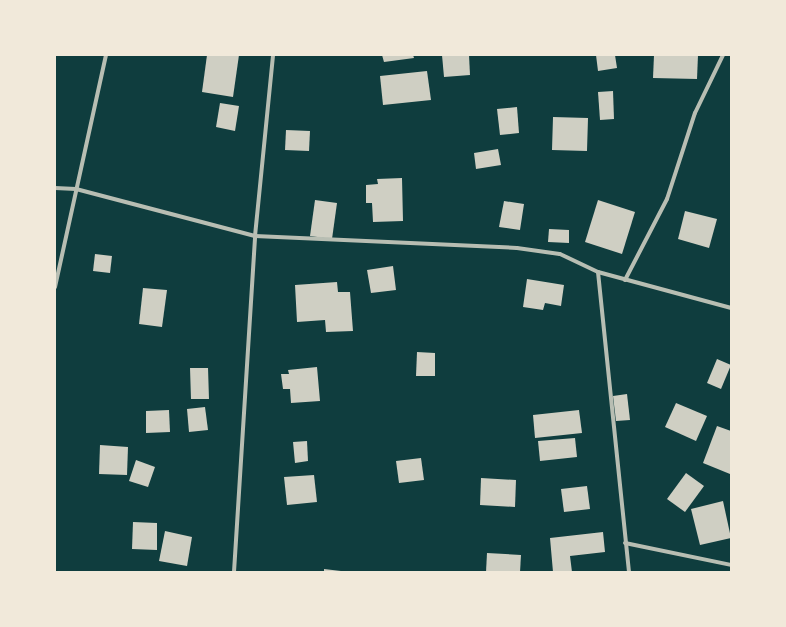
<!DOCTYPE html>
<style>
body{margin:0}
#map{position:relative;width:786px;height:627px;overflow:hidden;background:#0f3d3e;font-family:Manrope,sans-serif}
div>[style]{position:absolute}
.building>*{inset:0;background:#cfcfc3}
.minor>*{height:4px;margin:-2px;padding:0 2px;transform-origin:2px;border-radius:2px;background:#b8beb3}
span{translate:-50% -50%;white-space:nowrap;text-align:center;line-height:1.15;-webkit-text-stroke:4px #f1e9da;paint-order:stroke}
.frame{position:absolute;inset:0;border:56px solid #f1e9da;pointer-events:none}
</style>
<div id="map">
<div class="building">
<div style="clip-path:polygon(207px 55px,239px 55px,233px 97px,202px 92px)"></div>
<div style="clip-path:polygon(382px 55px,413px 55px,414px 58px,384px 62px)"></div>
<div style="clip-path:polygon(442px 55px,469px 55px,470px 75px,444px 77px)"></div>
<div style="clip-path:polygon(596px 55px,615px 55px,617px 68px,598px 71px)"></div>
<div style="clip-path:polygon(654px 55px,698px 55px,697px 79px,653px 78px)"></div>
<div style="clip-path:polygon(427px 71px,431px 100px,383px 105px,380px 76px)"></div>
<div style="clip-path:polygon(613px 91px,614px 119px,600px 120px,598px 92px)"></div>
<div style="clip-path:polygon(220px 103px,239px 106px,235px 131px,216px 127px)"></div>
<div style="clip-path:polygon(517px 107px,519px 133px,500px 135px,497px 109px)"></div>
<div style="clip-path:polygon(553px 117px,588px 118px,587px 151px,552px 150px)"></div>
<div style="clip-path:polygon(286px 130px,310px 131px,309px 151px,285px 150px)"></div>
<div style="clip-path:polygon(498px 149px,501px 165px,476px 169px,474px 153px)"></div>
<div style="clip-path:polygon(402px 178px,403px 221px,373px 222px,372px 203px,366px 203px,366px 185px,378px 184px,377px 179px)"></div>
<div style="clip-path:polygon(315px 200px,337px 203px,332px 239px,310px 236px)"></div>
<div style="clip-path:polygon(598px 200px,635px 212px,622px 254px,585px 242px)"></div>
<div style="clip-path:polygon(504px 201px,524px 204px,520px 230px,499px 227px)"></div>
<div style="clip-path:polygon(685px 211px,717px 219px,709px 248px,678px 239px)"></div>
<div style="clip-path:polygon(549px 229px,569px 230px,569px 243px,548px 242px)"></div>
<div style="clip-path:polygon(95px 254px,112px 256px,110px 273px,93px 271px)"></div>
<div style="clip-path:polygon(393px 266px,396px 290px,371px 293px,367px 270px)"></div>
<div style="clip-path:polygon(527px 279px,564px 285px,561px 306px,545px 303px,543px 310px,523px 307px)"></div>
<div style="clip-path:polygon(337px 282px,338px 292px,350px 292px,353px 331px,326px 332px,325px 320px,297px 322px,295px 285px)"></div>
<div style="clip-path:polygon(143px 288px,167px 290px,162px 327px,139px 324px)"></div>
<div style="clip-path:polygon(417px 352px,435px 353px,435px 376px,416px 376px)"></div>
<div style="clip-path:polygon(717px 359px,731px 365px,721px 389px,707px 383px)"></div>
<div style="clip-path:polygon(317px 367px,320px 401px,291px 403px,290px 389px,283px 389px,281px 374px,289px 374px,288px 370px)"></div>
<div style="clip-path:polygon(190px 368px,208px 368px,209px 399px,191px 399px)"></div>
<div style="clip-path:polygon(627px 394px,630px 420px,616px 421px,613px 396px)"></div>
<div style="clip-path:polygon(676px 403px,707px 416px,696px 441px,665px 427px)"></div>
<div style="clip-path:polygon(205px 407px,208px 430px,189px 432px,187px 409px)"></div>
<div style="clip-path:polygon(169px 410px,170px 432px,146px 433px,146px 411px)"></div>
<div style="clip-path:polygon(579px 410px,582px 433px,535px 438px,533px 415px)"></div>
<div style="clip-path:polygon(717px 426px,731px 431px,730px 474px,703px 463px)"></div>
<div style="clip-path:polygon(575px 438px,577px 457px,540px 461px,538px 441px)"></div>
<div style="clip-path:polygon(307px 441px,308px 461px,295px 463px,293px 442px)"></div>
<div style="clip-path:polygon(100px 445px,128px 447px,127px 475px,99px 474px)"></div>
<div style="clip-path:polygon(421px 458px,424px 480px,399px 483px,396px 461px)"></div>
<div style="clip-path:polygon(136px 460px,155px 467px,148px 487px,129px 481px)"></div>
<div style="clip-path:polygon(686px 473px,704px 486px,685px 512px,667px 499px)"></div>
<div style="clip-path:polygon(314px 475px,317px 502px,287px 505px,284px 477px)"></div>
<div style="clip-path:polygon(481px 478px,516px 480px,515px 507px,480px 505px)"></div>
<div style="clip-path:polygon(587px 486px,590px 509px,564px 512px,561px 489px)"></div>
<div style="clip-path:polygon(723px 501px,731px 538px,700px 545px,691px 509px)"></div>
<div style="clip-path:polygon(133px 522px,157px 523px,157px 550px,132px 549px)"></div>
<div style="clip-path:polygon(165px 531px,192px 537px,187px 566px,159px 561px)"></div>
<div style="clip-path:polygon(603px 532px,605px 552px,570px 556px,572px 572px,553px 572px,550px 538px)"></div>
<div style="clip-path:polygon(487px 553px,521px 555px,520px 572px,486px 572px)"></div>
<div style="clip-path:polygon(324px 569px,341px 571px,341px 572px,324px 572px)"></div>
</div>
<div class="minor">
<div style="left:55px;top:188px;width:21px;rotate:3deg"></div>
<div style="left:76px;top:189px;width:185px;rotate:14.7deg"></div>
<div style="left:255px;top:236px;width:262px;rotate:2.6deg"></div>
<div style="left:517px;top:248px;width:43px;rotate:7.9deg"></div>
<div style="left:560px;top:254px;width:42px;rotate:25.3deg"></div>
<div style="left:598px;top:272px;width:302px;rotate:84.1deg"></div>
<div style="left:598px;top:272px;width:138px;rotate:15.1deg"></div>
<div style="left:625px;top:280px;width:91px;rotate:-62.6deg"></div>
<div style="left:667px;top:199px;width:90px;rotate:-72deg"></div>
<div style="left:695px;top:113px;width:64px;rotate:-64.2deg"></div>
<div style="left:55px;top:287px;width:238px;rotate:-77.6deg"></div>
<div style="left:625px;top:543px;width:108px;rotate:11.7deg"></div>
<div style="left:234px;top:572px;width:337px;rotate:-86.4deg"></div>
<div style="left:255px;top:236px;width:182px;rotate:-84.3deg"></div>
</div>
<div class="frame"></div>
</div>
